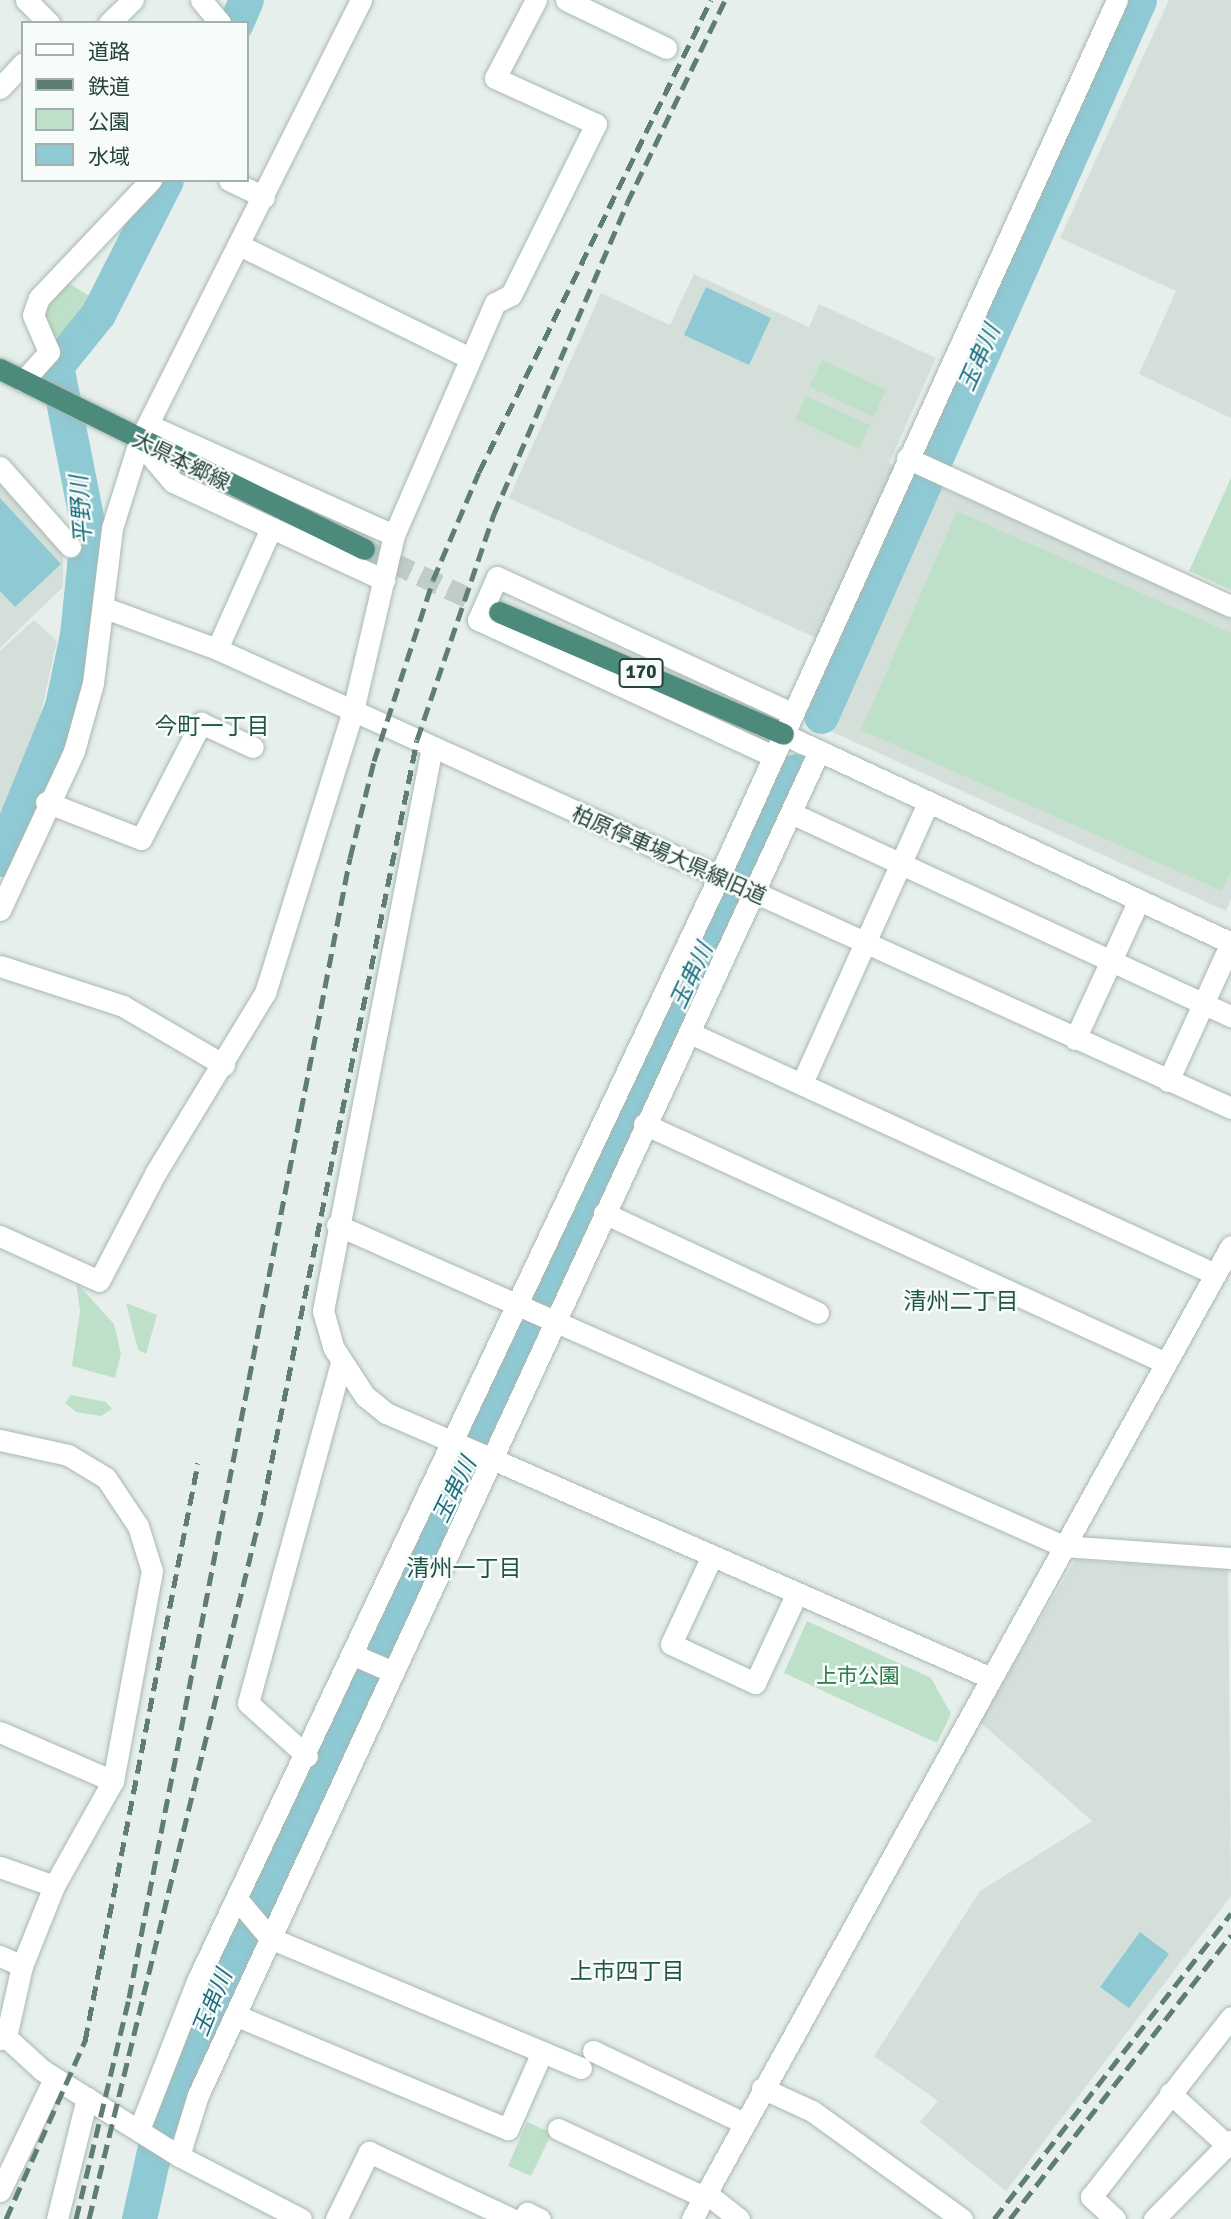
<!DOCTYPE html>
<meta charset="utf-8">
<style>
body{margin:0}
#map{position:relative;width:1231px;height:2219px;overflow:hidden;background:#e6efeb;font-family:Signika,"Noto Sans JP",sans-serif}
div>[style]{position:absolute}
.built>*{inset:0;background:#d4dfda}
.green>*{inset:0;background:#bfe0c8}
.water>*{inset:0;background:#8ec9d4}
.river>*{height:35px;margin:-17.5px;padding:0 17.5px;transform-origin:17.5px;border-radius:17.5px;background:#8ec9d4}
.trunk-tunnel>*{height:21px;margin-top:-10.5px;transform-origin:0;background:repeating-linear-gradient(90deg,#bfccc8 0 21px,transparent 0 31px)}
.roads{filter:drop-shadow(0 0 2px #a8b8b2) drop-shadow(0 0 2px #a8b8b2)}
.minor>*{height:21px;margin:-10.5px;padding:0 10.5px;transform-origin:10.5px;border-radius:10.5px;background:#fff}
.tertiary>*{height:21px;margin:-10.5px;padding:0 10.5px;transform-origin:10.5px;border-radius:10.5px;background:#fff}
.trunk>*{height:21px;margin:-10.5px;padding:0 10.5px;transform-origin:10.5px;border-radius:10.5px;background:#4c8a7c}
.rail>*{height:5px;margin-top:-2.5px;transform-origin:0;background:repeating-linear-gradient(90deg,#5f7d75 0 14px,transparent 0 21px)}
span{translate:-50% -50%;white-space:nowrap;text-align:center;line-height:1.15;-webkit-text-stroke:5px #f7fbf9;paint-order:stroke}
.shield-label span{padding:2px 5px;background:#f7fbf9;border:2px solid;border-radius:5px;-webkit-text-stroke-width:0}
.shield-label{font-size:19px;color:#24423a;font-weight:700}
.street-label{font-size:21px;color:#24423a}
.park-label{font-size:21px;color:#2d7a4b}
.water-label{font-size:23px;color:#1c6f80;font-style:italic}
.neighbourhood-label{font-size:23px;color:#1f5548}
.legend{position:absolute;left:21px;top:21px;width:228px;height:161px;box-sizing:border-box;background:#f7fbf9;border:2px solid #a3b1ad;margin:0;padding:9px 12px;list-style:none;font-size:21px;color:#24423a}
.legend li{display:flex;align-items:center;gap:14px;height:35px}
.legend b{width:35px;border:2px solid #a3b1ad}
</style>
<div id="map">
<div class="built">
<div style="clip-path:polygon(1169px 0,1231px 0,1231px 418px,1139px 374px,1176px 291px,1060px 238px)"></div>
<div style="clip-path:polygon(694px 274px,809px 327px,819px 304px,936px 358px,889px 463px,1231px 619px,1231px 899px,1226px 911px,817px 725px,849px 653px,509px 498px,601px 293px,670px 325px)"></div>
<div style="clip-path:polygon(0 478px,63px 549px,63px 587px,0 648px)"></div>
<div style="clip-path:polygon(34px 620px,57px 641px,31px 757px,0 818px,0 651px)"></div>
<div style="clip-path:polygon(1075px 1560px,1228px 1570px,1231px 1896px,1006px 2191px,920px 2122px,938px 2101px,874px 2056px,980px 1891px,1092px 1821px,980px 1722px)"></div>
</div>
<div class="green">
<div style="clip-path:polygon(65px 281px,93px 298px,72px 331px,51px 339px,45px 312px)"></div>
<div style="clip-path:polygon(822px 360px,886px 390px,874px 417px,809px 387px)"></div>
<div style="clip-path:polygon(806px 396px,870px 425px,859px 449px,795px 419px)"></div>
<div style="clip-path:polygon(1231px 478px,1231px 590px,1189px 571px)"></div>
<div style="clip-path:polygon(957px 511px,1231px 633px,1231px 871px,1222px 891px,861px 730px)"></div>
<div style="clip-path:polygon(76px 1282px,114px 1324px,121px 1354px,115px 1378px,72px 1366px,80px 1311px)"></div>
<div style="clip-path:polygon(126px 1303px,157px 1315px,146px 1354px,138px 1350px)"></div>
<div style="clip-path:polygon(71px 1395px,106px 1402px,112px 1409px,101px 1416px,76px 1412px,65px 1403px)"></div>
<div style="clip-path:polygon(807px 1621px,931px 1678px,951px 1714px,937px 1743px,784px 1673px)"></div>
<div style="clip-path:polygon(527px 2122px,552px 2133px,531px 2176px,508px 2166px)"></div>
</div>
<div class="water">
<div style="clip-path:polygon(706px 287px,771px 318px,749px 365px,684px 335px)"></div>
<div style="clip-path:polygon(0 498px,61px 564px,15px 607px,0 591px)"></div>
<div style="clip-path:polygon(1140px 1932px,1169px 1954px,1129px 2008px,1100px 1987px)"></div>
</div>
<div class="river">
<div style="left:236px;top:23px;width:25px;rotate:-67deg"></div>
<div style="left:821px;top:716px;width:783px;rotate:-66.05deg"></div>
<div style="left:0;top:859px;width:165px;rotate:-67.9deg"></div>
<div style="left:62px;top:706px;width:73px;rotate:-78.1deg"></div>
<div style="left:77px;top:635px;width:109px;rotate:-84.2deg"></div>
<div style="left:88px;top:527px;width:164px;rotate:-101.2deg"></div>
<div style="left:56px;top:366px;width:67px;rotate:-51.1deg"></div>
<div style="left:98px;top:314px;width:150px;rotate:-63.1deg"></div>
<div style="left:139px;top:2219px;width:97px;rotate:-77.5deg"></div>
<div style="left:160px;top:2124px;width:173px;rotate:-67.2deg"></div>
<div style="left:227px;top:1965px;width:610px;rotate:-64.36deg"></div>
<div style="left:491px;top:1415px;width:559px;rotate:-65.36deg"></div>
<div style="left:724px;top:907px;width:50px;rotate:-55.7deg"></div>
<div style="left:752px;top:866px;width:104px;rotate:-65.6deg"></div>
</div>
<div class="trunk-tunnel">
<div style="left:364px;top:549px;width:149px;rotate:25deg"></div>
</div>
<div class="roads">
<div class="minor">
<div style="left:26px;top:0;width:33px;rotate:45deg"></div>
<div style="left:201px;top:0;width:30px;rotate:50deg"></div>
<div style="left:361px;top:0;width:495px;rotate:116.7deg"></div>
<div style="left:139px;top:442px;width:52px;rotate:49.6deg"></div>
<div style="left:173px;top:482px;width:233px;rotate:24.9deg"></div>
<div style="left:566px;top:0;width:111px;rotate:25.6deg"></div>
<div style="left:109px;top:23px;width:33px;rotate:-44deg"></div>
<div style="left:0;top:88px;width:34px;rotate:-47deg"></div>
<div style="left:229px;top:180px;width:39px;rotate:26deg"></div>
<div style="left:241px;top:246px;width:255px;rotate:26.1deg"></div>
<div style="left:23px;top:381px;width:39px;rotate:-48deg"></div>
<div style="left:49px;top:352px;width:40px;rotate:-113.4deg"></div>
<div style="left:33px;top:315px;width:18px;rotate:-71deg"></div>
<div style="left:39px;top:298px;width:163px;rotate:-46.5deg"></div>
<div style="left:151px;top:426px;width:266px;rotate:24.2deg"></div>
<div style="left:907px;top:458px;width:356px;rotate:24.6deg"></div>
<div style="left:0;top:467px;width:106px;rotate:48.5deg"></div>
<div style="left:105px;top:608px;width:119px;rotate:20.1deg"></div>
<div style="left:217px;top:649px;width:1113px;rotate:24.35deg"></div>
<div style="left:217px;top:649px;width:133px;rotate:-65.9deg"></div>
<div style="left:432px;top:747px;width:574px;rotate:100.94deg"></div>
<div style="left:323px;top:1311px;width:37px;rotate:74deg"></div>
<div style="left:333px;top:1347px;width:59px;rotate:56.9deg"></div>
<div style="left:365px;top:1396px;width:27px;rotate:39deg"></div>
<div style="left:386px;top:1413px;width:111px;rotate:23.3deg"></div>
<div style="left:773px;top:756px;width:325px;rotate:-155.2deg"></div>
<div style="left:478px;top:620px;width:47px;rotate:-66.2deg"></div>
<div style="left:497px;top:577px;width:325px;rotate:24.8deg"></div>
<div style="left:46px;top:802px;width:102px;rotate:21.3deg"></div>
<div style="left:141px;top:839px;width:131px;rotate:-62.7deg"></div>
<div style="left:201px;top:723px;width:57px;rotate:24.8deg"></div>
<div style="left:791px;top:813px;width:485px;rotate:24.8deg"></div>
<div style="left:0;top:966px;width:129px;rotate:18deg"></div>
<div style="left:123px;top:1006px;width:117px;rotate:30.3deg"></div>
<div style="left:690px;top:1033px;width:578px;rotate:24.66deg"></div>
<div style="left:1075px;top:1039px;width:153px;rotate:-65.3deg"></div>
<div style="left:1168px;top:1081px;width:152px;rotate:-65.5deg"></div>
<div style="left:802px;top:1083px;width:308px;rotate:-65.8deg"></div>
<div style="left:644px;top:1124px;width:574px;rotate:24.6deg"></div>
<div style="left:604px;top:1213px;width:236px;rotate:25deg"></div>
<div style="left:337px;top:1225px;width:794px;rotate:23.85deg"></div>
<div style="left:1063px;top:1546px;width:168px;rotate:4.1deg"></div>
<div style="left:99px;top:1281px;width:123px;rotate:-62.4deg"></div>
<div style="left:156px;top:1172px;width:210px;rotate:-58.7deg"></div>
<div style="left:265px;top:993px;width:295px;rotate:-72.7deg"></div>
<div style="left:353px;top:711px;width:181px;rotate:-76.9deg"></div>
<div style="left:394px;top:535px;width:253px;rotate:-66.5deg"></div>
<div style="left:495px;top:303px;width:18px;rotate:-27deg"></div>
<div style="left:511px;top:295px;width:191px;rotate:-63.6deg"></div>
<div style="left:596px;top:124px;width:111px;rotate:-155.5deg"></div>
<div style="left:495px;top:78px;width:88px;rotate:-62.3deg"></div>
<div style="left:712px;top:1556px;width:97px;rotate:115deg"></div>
<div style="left:671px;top:1644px;width:93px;rotate:24.9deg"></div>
<div style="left:755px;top:1683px;width:99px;rotate:-65deg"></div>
<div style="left:354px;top:1655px;width:43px;rotate:23.6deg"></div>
<div style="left:0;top:1732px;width:123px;rotate:23.4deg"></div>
<div style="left:307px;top:1756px;width:79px;rotate:-138.1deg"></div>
<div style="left:248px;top:1703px;width:353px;rotate:-74.7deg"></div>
<div style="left:0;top:1867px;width:57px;rotate:19.4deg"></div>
<div style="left:237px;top:1899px;width:51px;rotate:49.8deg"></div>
<div style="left:270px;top:1938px;width:337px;rotate:22.7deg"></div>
<div style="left:0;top:1956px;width:24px;rotate:24deg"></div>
<div style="left:235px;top:2015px;width:296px;rotate:22.7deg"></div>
<div style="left:508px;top:2129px;width:84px;rotate:-66.2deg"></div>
<div style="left:6px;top:2037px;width:73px;rotate:-77.3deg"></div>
<div style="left:22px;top:1966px;width:86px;rotate:-68.2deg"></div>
<div style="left:54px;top:1886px;width:120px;rotate:-60.7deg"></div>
<div style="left:113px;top:1781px;width:214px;rotate:-79.5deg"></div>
<div style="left:0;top:2039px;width:6px;rotate:-18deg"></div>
<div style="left:6px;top:2037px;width:49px;rotate:42.5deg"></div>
<div style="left:42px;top:2070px;width:162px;rotate:32.1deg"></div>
<div style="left:179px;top:2156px;width:137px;rotate:27.3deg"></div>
<div style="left:593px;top:2051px;width:167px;rotate:25.5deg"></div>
<div style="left:762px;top:2088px;width:55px;rotate:24.7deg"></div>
<div style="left:812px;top:2111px;width:185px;rotate:35.8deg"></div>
<div style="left:1170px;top:2093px;width:77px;rotate:42.4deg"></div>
<div style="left:558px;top:2129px;width:161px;rotate:25deg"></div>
<div style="left:139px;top:2130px;width:162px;rotate:-68.7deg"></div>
<div style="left:198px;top:1979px;width:1219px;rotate:-64.7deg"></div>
<div style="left:719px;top:877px;width:963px;rotate:-65.59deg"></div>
<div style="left:179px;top:2156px;width:64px;rotate:-72.7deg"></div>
<div style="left:198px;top:2095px;width:1481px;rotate:-65.2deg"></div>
<div style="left:0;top:2191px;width:124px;rotate:-64.3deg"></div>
<div style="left:706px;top:2193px;width:42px;rotate:38.2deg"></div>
<div style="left:57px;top:2219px;width:125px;rotate:-76.1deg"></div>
<div style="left:336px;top:2219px;width:75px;rotate:-63.8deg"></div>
<div style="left:369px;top:2152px;width:158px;rotate:25.1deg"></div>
<div style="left:524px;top:2219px;width:7px;rotate:-63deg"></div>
<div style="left:527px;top:2213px;width:14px;rotate:25deg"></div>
<div style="left:1115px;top:2219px;width:33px;rotate:-137deg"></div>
<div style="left:1091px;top:2197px;width:228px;rotate:-52.1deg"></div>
<div style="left:1154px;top:2219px;width:110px;rotate:-45.4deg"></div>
</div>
<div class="tertiary">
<div style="left:783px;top:734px;width:494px;rotate:25deg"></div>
<div style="left:0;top:910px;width:175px;rotate:-65deg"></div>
<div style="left:74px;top:751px;width:71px;rotate:-74.4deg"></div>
<div style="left:93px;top:683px;width:156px;rotate:-83deg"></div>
<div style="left:112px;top:528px;width:90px;rotate:-72.6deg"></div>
<div style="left:0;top:1236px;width:104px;rotate:24.4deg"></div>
<div style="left:0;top:1440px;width:70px;rotate:12.4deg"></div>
<div style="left:68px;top:1455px;width:44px;rotate:31.2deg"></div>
<div style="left:106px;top:1478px;width:58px;rotate:56.3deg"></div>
<div style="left:138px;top:1526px;width:47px;rotate:72.7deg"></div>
<div style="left:488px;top:1457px;width:549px;rotate:23.72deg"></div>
<div style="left:692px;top:2219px;width:1112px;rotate:-61.02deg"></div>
</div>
<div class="trunk">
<div style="left:0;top:369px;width:406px;rotate:26.3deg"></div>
<div style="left:499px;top:612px;width:309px;rotate:23.2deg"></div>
</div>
</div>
<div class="rail">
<div style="left:6px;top:2219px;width:195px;rotate:-66.1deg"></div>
<div style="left:85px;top:2041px;width:589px;rotate:-78.94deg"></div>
<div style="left:76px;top:2219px;width:227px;rotate:-76.5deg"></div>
<div style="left:129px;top:1998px;width:1161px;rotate:-79.03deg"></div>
<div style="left:350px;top:858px;width:100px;rotate:-76.1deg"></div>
<div style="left:374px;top:761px;width:190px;rotate:-71.9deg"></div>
<div style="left:433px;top:580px;width:117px;rotate:-66.9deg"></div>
<div style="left:479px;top:472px;width:526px;rotate:-63.82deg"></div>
<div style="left:89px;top:2219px;width:736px;rotate:-76.32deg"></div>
<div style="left:263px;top:1504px;width:779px;rotate:-78.6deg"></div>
<div style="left:417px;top:740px;width:239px;rotate:-71.2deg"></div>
<div style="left:494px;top:514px;width:338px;rotate:-66.8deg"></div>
<div style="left:627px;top:203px;width:225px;rotate:-64.2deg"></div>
<div style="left:994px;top:2219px;width:387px;rotate:-52.2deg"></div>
<div style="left:1010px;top:2219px;width:360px;rotate:-52.1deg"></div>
</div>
<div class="shield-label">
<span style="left:641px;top:673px">170</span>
</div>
<div class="street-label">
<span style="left:181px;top:461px;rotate:26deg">大県本郷線</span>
<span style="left:669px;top:855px;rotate:24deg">柏原停車場大県線旧道</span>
</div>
<div class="park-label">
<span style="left:858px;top:1676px">上市公園</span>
</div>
<div class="water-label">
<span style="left:980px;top:358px;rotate:-66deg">玉串川</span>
<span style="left:82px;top:510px;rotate:-94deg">平野川</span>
<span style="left:692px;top:976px;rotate:-65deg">玉串川</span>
<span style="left:455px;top:1490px;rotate:-64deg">玉串川</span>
<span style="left:213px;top:2003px;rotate:-68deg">玉串川</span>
</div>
<div class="neighbourhood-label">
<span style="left:212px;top:727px">今町一丁目</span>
<span style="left:961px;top:1302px">清州二丁目</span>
<span style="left:464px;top:1569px">清州一丁目</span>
<span style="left:627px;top:1972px">上市四丁目</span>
</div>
<ul class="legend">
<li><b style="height:9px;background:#fff"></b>道路</li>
<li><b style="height:9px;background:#5f7d75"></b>鉄道</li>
<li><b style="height:19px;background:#bfe0c8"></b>公園</li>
<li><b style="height:19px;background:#8ec9d4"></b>水域</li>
</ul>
</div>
